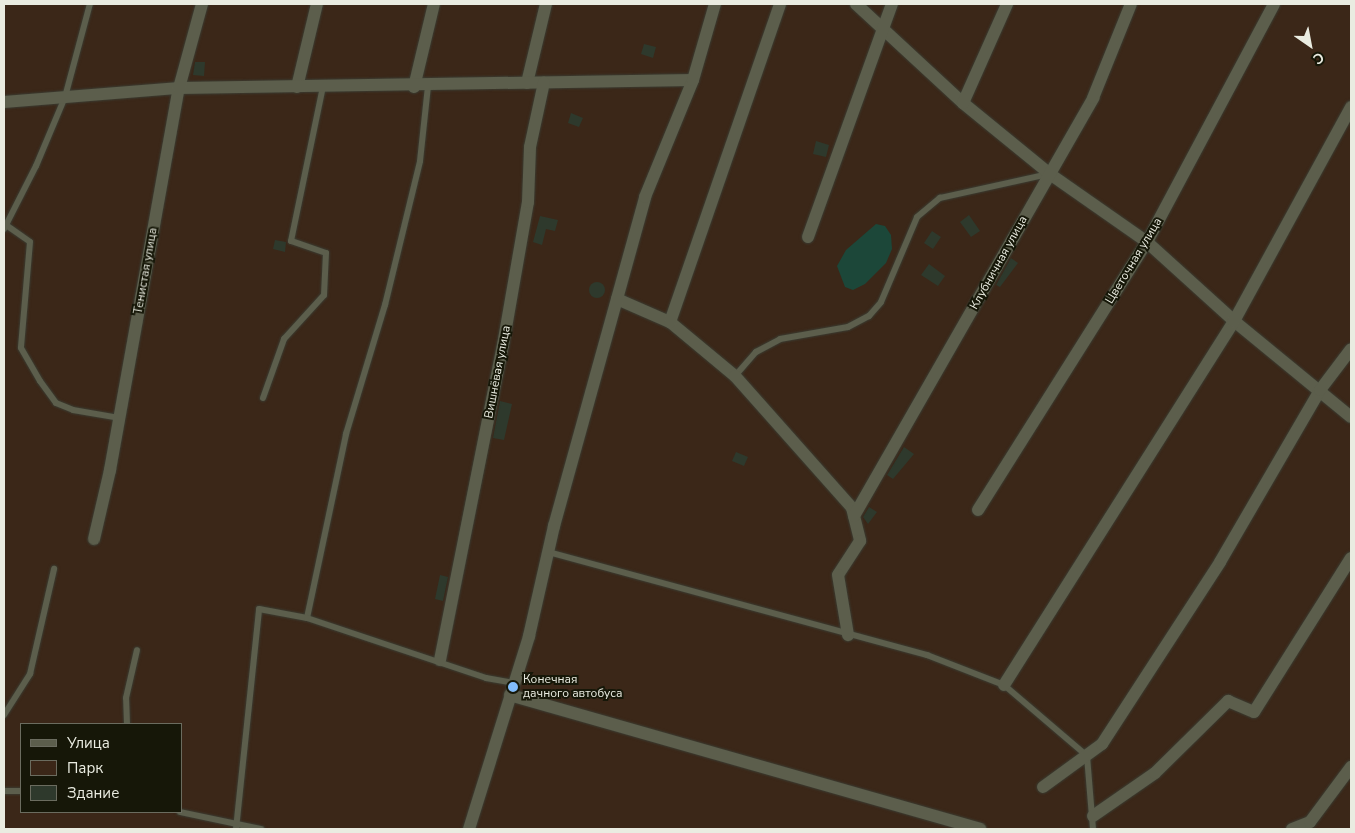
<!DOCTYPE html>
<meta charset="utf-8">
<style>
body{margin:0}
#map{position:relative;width:1355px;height:833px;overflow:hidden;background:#1f2011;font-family:"Nunito Sans",sans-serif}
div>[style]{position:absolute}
.green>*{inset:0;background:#3b2718}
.water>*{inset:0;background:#1c4739}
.building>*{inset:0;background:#2e392c}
.round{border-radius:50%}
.roads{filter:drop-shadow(0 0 1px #3a3c32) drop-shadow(0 0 1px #3a3c32)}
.service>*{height:6px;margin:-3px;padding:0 3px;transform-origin:3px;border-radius:3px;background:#5c5e4c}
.minor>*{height:12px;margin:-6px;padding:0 6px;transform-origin:6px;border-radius:6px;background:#5c5e4c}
.dots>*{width:14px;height:14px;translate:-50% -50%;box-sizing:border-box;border:2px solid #161708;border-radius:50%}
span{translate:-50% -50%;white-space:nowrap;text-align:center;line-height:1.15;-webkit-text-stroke:4px #161708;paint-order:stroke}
.street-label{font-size:12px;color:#eaece1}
.poi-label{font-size:12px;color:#eaece1}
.left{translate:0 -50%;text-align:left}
.frame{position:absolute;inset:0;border:5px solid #eaece1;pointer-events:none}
.legend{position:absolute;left:20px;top:723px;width:162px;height:90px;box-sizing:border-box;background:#161708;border:1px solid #6b6c5f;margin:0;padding:6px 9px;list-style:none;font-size:15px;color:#eaece1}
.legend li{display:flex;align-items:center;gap:10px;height:25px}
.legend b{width:25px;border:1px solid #6b6c5f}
.north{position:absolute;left:1285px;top:20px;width:50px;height:50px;-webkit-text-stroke:4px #161708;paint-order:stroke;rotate:147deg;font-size:14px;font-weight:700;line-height:20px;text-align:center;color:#eaece1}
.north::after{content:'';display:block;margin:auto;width:18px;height:22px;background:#eaece1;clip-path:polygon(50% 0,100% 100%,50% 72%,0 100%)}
</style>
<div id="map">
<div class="green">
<div style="clip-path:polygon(evenodd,4px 4px,1351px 4px,1351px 829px,4px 829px,4px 4px,21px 724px,181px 724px,181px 812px,21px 812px,21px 724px)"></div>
</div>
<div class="water">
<div style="clip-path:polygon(876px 224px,885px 226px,891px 235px,892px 249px,886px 263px,865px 284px,853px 290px,845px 287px,837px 266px,846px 250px)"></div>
</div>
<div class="building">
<div style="clip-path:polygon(644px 44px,656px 47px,653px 58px,641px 54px)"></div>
<div style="clip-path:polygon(195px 62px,205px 62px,204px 76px,193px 75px)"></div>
<div style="clip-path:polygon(571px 113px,583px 118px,579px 127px,568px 123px)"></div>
<div style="clip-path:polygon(816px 141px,829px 145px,826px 157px,813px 154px)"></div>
<div style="clip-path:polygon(969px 215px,980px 231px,971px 237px,960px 222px)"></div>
<div style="clip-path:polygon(540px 216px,558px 220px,555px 231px,546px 229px,542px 245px,533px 242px)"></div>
<div style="clip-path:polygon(932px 231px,941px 237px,933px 249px,924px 243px)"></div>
<div style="clip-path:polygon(275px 240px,286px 242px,285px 252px,273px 249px)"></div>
<div style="clip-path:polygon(1011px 258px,1018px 263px,1000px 287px,996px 285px)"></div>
<div style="clip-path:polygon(929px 264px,945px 276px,938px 286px,921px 275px)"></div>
<div class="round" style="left:589px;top:282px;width:16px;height:16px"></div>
<div style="clip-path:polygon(500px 401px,512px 404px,504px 440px,493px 438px)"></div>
<div style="clip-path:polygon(904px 447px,914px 454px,893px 479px,887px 475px)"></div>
<div style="clip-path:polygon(736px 452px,748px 457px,744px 466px,732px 461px)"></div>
<div style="clip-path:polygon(869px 507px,877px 512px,868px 524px,863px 517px)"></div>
<div style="clip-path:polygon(440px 575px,448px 577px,443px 601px,435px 599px)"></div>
</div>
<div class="roads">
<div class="service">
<div style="left:6px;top:225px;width:29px;rotate:35deg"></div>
<div style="left:30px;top:242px;width:106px;rotate:94.9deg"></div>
<div style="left:21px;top:348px;width:38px;rotate:60deg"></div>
<div style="left:40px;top:381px;width:27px;rotate:54deg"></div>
<div style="left:56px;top:403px;width:18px;rotate:22deg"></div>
<div style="left:73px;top:410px;width:48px;rotate:9.7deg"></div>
<div style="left:4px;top:229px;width:71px;rotate:-63.1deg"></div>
<div style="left:36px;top:166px;width:75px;rotate:-67.2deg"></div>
<div style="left:65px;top:97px;width:96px;rotate:-75deg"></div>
<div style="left:735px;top:376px;width:32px;rotate:-49deg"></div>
<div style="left:756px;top:352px;width:27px;rotate:-28deg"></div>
<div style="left:780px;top:339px;width:69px;rotate:-10deg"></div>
<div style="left:848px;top:327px;width:24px;rotate:-28deg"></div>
<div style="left:869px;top:316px;width:18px;rotate:-49deg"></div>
<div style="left:881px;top:302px;width:92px;rotate:-67deg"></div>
<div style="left:917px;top:217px;width:30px;rotate:-40deg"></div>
<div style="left:940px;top:198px;width:111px;rotate:-12.5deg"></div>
<div style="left:263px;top:398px;width:63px;rotate:-70.4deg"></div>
<div style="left:284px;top:339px;width:59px;rotate:-47.7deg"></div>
<div style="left:324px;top:295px;width:42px;rotate:-87.3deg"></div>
<div style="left:326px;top:253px;width:37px;rotate:-161deg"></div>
<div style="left:291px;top:241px;width:157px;rotate:-78.3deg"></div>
<div style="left:548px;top:552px;width:393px;rotate:15.2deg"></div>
<div style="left:927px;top:655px;width:83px;rotate:21.3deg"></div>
<div style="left:1004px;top:685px;width:109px;rotate:40.5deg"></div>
<div style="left:1087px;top:756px;width:73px;rotate:85.3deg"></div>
<div style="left:307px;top:618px;width:188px;rotate:-78deg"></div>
<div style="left:346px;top:434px;width:135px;rotate:-73.2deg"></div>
<div style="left:385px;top:305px;width:148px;rotate:-76.3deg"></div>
<div style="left:420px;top:161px;width:75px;rotate:-83.9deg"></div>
<div style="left:4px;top:715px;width:49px;rotate:-57.6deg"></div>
<div style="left:30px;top:674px;width:108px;rotate:-77.1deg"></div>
<div style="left:127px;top:724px;width:26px;rotate:-92deg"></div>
<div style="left:126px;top:698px;width:49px;rotate:-77.1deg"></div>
<div style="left:4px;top:791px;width:17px"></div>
<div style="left:180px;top:812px;width:83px;rotate:11.9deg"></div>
<div style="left:236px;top:829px;width:221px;rotate:-84deg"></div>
<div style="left:259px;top:609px;width:49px;rotate:10.6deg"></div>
<div style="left:307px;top:618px;width:189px;rotate:18.5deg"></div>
<div style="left:486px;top:678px;width:28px;rotate:10deg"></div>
</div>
<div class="minor">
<div style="left:856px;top:4px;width:146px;rotate:42.8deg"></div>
<div style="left:963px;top:103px;width:112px;rotate:39.2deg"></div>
<div style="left:1050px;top:174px;width:118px;rotate:35deg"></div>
<div style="left:1147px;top:242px;width:118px;rotate:42.2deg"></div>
<div style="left:1234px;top:321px;width:151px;rotate:39.4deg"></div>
<div style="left:527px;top:83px;width:81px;rotate:-76.5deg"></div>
<div style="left:297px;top:87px;width:85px;rotate:-76.5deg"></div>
<div style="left:414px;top:87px;width:85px;rotate:-76.5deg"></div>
<div style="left:4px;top:102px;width:176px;rotate:-4.6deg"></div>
<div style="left:179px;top:88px;width:514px;rotate:-0.89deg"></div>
<div style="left:963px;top:103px;width:108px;rotate:-66deg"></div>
<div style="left:808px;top:237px;width:248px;rotate:-70.2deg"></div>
<div style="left:617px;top:299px;width:58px;rotate:23.5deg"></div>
<div style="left:670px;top:322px;width:85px;rotate:39.7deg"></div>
<div style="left:735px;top:376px;width:176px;rotate:48.4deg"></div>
<div style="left:852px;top:508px;width:34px;rotate:76deg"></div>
<div style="left:860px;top:541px;width:40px;rotate:122.9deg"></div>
<div style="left:838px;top:575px;width:61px;rotate:80.5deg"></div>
<div style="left:670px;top:322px;width:336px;rotate:-70.9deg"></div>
<div style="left:978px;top:510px;width:317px;rotate:-57.8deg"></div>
<div style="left:1147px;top:242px;width:270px;rotate:-61.9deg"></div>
<div style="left:854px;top:516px;width:482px;rotate:-60.2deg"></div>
<div style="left:1093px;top:98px;width:101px;rotate:-68deg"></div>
<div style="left:94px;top:539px;width:71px;rotate:-76.9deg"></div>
<div style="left:110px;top:470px;width:388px;rotate:-79.8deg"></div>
<div style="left:179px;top:88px;width:87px;rotate:-74.7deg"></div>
<div style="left:440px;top:660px;width:321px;rotate:-78.7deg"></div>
<div style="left:503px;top:345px;width:145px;rotate:-80.1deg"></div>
<div style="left:528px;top:202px;width:55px;rotate:-87.9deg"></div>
<div style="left:530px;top:147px;width:66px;rotate:-77.8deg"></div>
<div style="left:1004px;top:685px;width:431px;rotate:-57.7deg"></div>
<div style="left:1234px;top:321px;width:244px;rotate:-61.3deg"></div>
<div style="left:510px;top:695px;width:489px;rotate:15.9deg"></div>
<div style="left:1043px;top:787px;width:73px;rotate:-36.1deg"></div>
<div style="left:1102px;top:744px;width:217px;rotate:-57deg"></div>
<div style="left:1220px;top:562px;width:199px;rotate:-59.8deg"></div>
<div style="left:1320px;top:390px;width:51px;rotate:-52.9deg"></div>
<div style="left:1093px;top:816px;width:75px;rotate:-34.7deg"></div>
<div style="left:1155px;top:773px;width:103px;rotate:-44.6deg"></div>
<div style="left:1228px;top:701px;width:28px;rotate:23deg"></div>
<div style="left:1254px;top:712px;width:182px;rotate:-57.8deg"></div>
<div style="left:469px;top:829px;width:202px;rotate:-72.7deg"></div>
<div style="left:529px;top:636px;width:113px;rotate:-77.2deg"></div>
<div style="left:554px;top:526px;width:341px;rotate:-74.5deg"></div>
<div style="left:645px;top:197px;width:126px;rotate:-67.7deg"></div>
<div style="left:693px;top:80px;width:79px;rotate:-73.9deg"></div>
<div style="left:1292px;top:829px;width:19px;rotate:-21deg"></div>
<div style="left:1310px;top:822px;width:69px;rotate:-53.3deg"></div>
</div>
</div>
<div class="dots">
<div style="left:513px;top:687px;background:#82bcfa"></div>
</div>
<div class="street-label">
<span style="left:1134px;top:261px;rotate:-59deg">Цветочная улица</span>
<span style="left:999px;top:263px;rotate:-61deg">Клубничная улица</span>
<span style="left:146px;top:271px;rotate:-80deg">Тенистая улица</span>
<span style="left:498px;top:372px;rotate:-79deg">Вишнёвая улица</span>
</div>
<div class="poi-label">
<span class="left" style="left:523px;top:687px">Конечная<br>дачного автобуса</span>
</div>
<div class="frame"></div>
<ul class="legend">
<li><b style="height:6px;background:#5c5e4c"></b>Улица</li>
<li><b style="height:14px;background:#3b2718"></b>Парк</li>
<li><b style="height:14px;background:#2e392c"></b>Здание</li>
</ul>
<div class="north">С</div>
</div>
